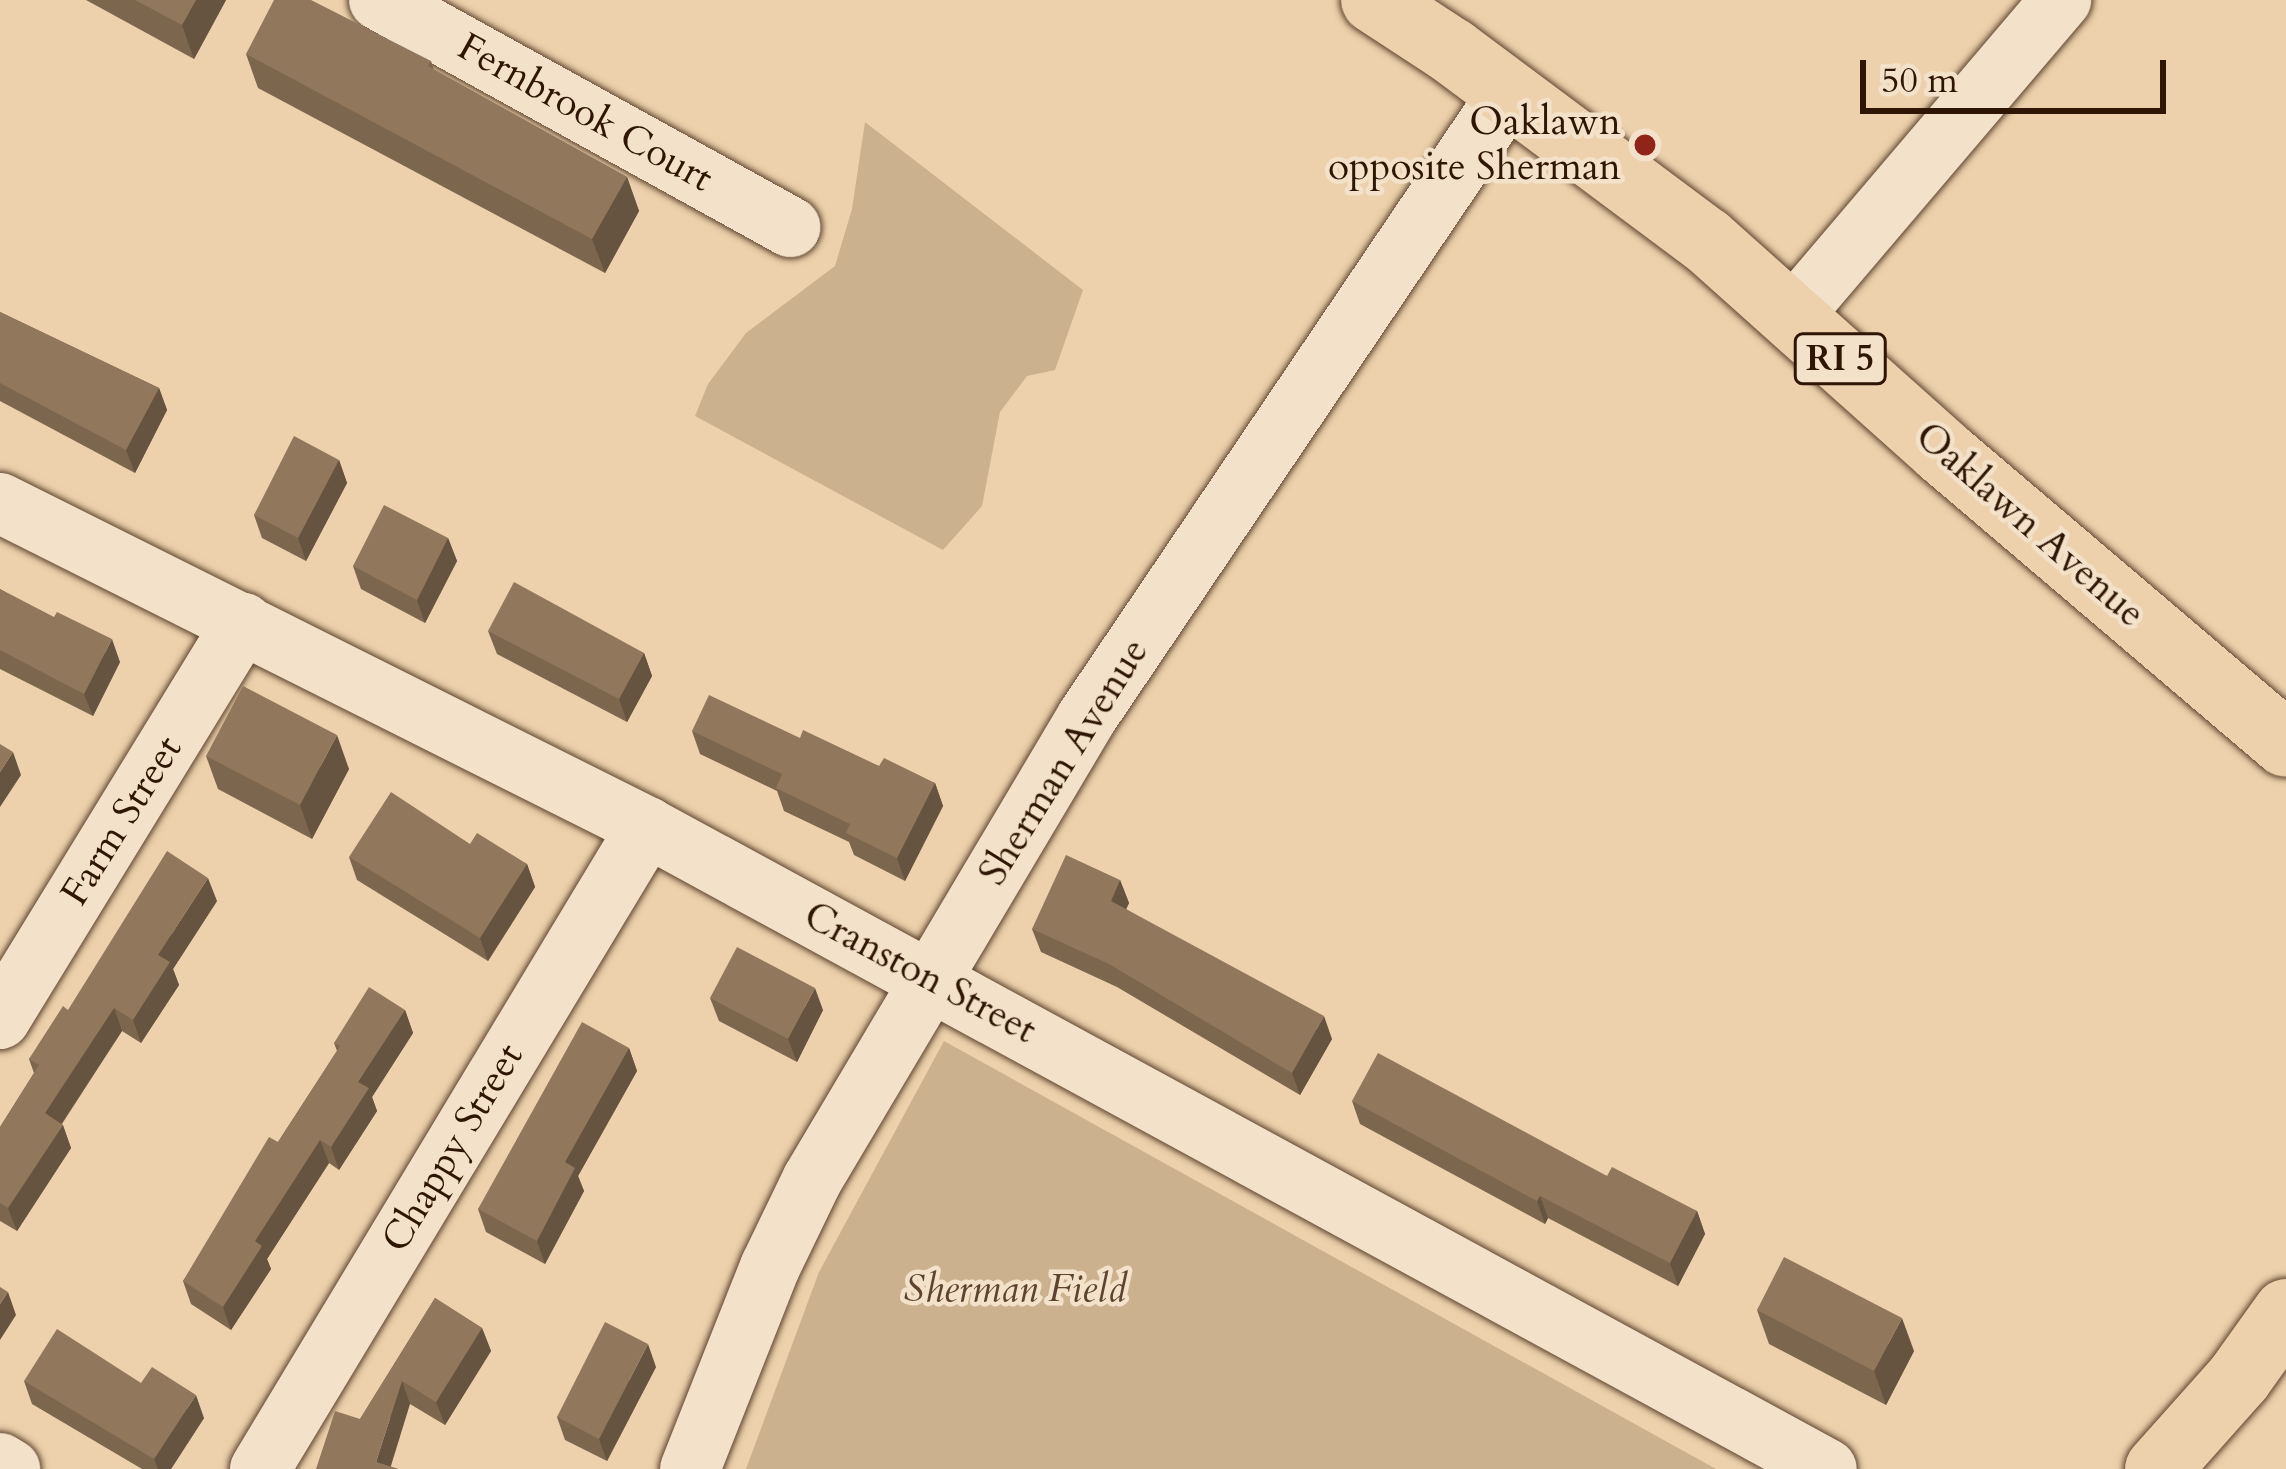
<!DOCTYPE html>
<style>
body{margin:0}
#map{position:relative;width:2286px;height:1469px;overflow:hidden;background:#ecd1ac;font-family:Cardo,serif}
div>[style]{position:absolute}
.green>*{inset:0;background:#ccb18f}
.roads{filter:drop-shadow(0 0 3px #5e442e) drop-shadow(0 0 3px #5e442e)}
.minor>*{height:60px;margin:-30px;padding:0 30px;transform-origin:30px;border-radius:30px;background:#f3e1c9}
.major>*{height:66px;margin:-33px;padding:0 33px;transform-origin:33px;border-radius:33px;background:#ecd1ac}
.highway>*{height:66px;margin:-33px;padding:0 33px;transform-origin:33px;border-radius:33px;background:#ecd1ac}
.wall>*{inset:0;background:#7d664e}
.shaded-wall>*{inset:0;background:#665340}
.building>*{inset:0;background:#91775b}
.dots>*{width:33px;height:33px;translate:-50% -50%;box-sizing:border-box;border:6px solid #f3e1c9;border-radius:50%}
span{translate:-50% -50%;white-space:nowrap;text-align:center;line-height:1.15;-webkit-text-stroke:9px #f3e1c9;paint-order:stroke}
.shield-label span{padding:3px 9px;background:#f3e1c9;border:3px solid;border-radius:9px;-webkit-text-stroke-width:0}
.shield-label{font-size:36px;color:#2f1504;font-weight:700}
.street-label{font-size:39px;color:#2f1504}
.poi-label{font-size:39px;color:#2f1504}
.right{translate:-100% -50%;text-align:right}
.park-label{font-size:39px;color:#5e442e;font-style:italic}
.scale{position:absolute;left:1860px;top:60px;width:306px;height:54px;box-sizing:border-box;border:6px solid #2f1504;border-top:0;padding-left:15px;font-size:36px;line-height:42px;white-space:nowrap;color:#2f1504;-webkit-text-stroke:9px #f3e1c9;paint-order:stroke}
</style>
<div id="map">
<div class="green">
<div style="clip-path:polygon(865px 122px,1083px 290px,1055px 370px,1027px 376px,1000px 412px,982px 506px,943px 550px,695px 416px,708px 384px,746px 333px,835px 266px,852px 209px)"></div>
<div style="clip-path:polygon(944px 1041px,1716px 1469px,746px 1469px,819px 1272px)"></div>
</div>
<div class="roads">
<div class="minor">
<div style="left:379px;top:0;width:470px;rotate:28.9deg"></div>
<div style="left:1793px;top:315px;width:414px;rotate:-49.6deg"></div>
<div style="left:0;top:503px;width:724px;rotate:26.6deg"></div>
<div style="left:647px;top:827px;width:1343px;rotate:28.55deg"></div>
<div style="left:0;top:1019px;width:465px;rotate:-58.5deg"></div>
<div style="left:0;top:1463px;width:12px;rotate:31deg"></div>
<div style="left:260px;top:1469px;width:750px;rotate:-58.92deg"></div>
<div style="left:690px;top:1469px;width:217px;rotate:-68.4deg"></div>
<div style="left:770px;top:1267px;width:97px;rotate:-64.2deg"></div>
<div style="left:812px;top:1180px;width:539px;rotate:-59.29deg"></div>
<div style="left:1087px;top:717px;width:752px;rotate:-55.95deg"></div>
</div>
<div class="major">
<div style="left:1374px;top:0;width:93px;rotate:33.2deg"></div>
<div style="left:1452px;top:51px;width:317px;rotate:36.7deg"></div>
<div style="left:1706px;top:240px;width:318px;rotate:41.8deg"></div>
<div style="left:1943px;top:452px;width:450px;rotate:40.4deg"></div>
</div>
<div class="highway">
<div style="left:2158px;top:1469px;width:122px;rotate:-48.3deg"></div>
<div style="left:2239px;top:1378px;width:81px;rotate:-54.5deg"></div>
</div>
</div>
<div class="wall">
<div style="clip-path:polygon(86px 0,226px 0,194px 59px)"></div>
<div style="clip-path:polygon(246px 54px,431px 61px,434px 70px,627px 177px,639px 211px,605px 273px,258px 88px)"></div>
<div style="clip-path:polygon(0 312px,159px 388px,167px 410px,135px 473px,0 401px)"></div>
<div style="clip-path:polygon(339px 460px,347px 483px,306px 561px,262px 538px,254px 515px)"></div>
<div style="clip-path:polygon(448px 538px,457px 561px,425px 623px,361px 589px,353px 566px)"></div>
<div style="clip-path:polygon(0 589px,120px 662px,93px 716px,0 669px)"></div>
<div style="clip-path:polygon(488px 631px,644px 653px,652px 676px,627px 722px,497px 654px)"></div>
<div style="clip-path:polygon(692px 731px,800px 738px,879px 766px,935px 783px,943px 806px,905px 881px,854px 855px,849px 842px,784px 811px,777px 791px,700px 754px)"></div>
<div style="clip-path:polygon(206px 756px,349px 769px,312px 839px,218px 789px)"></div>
<div style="clip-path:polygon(470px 844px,527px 864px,535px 887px,488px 961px,357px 880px,349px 857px)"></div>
<div style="clip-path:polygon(1120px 880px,1129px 903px,1126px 909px,1332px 1039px,1300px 1095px,1117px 987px,1041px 952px,1032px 929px)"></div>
<div style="clip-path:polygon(217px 901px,173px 969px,179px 985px,141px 1043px,122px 1031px,62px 1124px,71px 1148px,17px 1231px,0 1221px,0 1127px,34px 1073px,29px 1059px,68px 1010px)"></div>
<div style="clip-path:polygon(710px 998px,823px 1010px,797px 1062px,719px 1021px)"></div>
<div style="clip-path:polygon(405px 1010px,413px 1033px,372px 1097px,377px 1111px,339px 1170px,329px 1163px,267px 1259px,271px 1269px,231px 1330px,191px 1304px,183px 1281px,278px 1142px,337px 1051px,334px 1043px)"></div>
<div style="clip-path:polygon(629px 1048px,637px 1071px,578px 1176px,584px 1191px,545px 1264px,486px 1232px,478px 1209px)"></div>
<div style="clip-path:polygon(1352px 1101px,1607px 1176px,1697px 1211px,1705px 1234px,1678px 1286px,1548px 1218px,1545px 1224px,1360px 1124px)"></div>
<div style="clip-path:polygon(435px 1298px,482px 1328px,491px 1351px,445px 1425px,410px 1404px,316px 1469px,360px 1419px)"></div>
<div style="clip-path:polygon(1757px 1310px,1914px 1351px,1886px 1405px,1769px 1344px)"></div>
<div style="clip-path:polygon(656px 1367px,607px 1461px,565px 1440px,557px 1417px)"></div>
<div style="clip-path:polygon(24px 1381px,141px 1383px,204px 1418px,171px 1469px,142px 1469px,32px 1404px)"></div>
</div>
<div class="shaded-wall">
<div style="clip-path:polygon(196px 0,226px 0,194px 59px,182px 25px)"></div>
<div style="clip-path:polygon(627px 177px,639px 211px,605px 273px,592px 239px)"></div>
<div style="clip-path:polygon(159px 388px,167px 410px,135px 473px,126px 450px)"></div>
<div style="clip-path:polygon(339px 460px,347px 483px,306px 561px,298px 538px)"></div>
<div style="clip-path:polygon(448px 538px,457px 561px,425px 623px,417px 600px)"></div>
<div style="clip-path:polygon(112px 639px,120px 662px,93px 716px,84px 694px)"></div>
<div style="clip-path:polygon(644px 653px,652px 676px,627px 722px,619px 699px)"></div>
<div style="clip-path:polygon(337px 735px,349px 769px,312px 839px,300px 805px)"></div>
<div style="clip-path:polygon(13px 752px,21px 775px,0 807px,0 772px)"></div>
<div style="clip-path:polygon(935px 783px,943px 806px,905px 881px,897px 858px)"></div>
<div style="clip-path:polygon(527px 864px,535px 887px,488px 961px,480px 938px)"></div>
<div style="clip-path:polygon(208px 878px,217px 901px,173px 969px,179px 985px,141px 1043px,133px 1020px,158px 955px)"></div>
<div style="clip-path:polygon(1120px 880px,1129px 903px,1119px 924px,1111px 901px)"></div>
<div style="clip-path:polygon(815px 988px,823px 1010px,797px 1062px,788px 1039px)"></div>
<div style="clip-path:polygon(114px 1008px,122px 1031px,53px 1136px,45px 1113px)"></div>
<div style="clip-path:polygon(405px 1010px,413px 1033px,372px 1097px,377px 1111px,339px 1170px,331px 1147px,358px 1082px)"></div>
<div style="clip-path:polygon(1324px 1016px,1332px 1039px,1300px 1095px,1292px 1073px)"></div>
<div style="clip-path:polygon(629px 1048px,637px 1071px,578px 1176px,584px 1191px,545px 1264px,537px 1241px,565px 1162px)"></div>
<div style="clip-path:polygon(63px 1125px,71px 1148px,17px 1231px,8px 1208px)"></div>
<div style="clip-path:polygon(320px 1140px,329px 1163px,267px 1259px,271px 1269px,231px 1330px,223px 1307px,255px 1241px)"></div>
<div style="clip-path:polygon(1540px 1196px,1548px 1218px,1545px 1224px,1537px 1201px)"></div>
<div style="clip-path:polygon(1697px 1211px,1705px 1234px,1678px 1286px,1670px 1263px)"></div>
<div style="clip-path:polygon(8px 1292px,16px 1315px,0 1340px,0 1304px)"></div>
<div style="clip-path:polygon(1902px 1318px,1914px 1351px,1886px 1405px,1874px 1371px)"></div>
<div style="clip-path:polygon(482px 1328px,491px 1351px,445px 1425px,436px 1402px)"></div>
<div style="clip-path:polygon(648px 1344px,656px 1367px,607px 1461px,599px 1439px)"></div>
<div style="clip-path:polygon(402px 1381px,410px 1404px,390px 1469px,376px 1462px)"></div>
<div style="clip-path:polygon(196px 1395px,204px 1418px,171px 1469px,158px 1469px,154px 1459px)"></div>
</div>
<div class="building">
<div style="clip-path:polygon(135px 0,196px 0,182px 25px)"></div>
<div style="clip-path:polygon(274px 0,311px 0,431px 61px,428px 66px,627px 177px,592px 239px,246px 54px)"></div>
<div style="clip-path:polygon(0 312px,159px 388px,126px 450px,0 383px)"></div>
<div style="clip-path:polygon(294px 436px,339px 460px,298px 538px,254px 515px)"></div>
<div style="clip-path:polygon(384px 505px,448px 538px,417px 600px,353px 566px)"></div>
<div style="clip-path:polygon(514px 582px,644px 653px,619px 699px,488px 631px)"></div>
<div style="clip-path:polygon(0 589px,54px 617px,57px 612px,112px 639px,84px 694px,0 650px)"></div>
<div style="clip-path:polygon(243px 686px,337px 735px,300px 805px,206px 756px)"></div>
<div style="clip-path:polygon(709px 695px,800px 738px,803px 730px,879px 766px,884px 758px,935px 783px,897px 858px,846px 833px,850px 824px,776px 788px,782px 774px,692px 731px)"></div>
<div style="clip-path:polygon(0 744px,13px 752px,0 772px)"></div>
<div style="clip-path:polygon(391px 792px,470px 844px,477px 833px,527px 864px,480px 938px,349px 857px)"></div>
<div style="clip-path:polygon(167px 851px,208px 878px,158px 955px,170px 962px,133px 1020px,114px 1008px,45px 1113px,63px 1125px,8px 1208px,0 1203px,0 1127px,39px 1065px,29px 1059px,63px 1006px,68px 1010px)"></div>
<div style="clip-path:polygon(1066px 855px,1120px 880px,1111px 901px,1324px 1016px,1292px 1073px,1109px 964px,1032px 929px)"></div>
<div style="clip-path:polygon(737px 947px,815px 988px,788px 1039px,710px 998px)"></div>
<div style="clip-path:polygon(369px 987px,405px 1010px,358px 1082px,369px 1088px,331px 1147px,320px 1140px,255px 1241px,262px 1246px,223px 1307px,183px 1281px,269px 1137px,278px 1142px,340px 1046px,334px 1043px)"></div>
<div style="clip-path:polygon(582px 1022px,629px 1048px,565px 1162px,575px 1168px,537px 1241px,478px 1209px)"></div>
<div style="clip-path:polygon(1378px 1053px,1607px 1176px,1612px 1167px,1697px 1211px,1670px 1263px,1540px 1196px,1537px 1201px,1352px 1101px)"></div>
<div style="clip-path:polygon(1784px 1257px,1902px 1318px,1874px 1371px,1757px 1310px)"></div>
<div style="clip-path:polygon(0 1287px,8px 1292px,0 1304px)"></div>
<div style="clip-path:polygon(435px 1298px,482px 1328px,436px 1402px,402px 1381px,376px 1462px,399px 1469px,316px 1469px,335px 1411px,360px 1419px)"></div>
<div style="clip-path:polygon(605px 1322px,648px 1344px,599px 1439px,557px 1417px)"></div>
<div style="clip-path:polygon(57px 1329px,141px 1383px,152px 1367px,196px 1395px,154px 1459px,24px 1381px)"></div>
</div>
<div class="dots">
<div style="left:1645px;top:145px;background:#8f2418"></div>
</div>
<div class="shield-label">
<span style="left:1840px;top:359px">RI 5</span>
</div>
<div class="street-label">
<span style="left:585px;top:113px;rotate:29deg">Fernbrook Court</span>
<span style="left:2030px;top:525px;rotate:41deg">Oaklawn Avenue</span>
<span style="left:1064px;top:762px;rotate:-58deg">Sherman Avenue</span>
<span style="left:122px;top:821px;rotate:-58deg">Farm Street</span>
<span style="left:920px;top:973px;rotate:28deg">Cranston Street</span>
<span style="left:453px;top:1148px;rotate:-59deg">Chappy Street</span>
</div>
<div class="poi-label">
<span class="right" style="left:1621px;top:145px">Oaklawn<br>opposite Sherman</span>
</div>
<div class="park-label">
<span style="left:1015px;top:1289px">Sherman Field</span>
</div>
<div class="scale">50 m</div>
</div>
